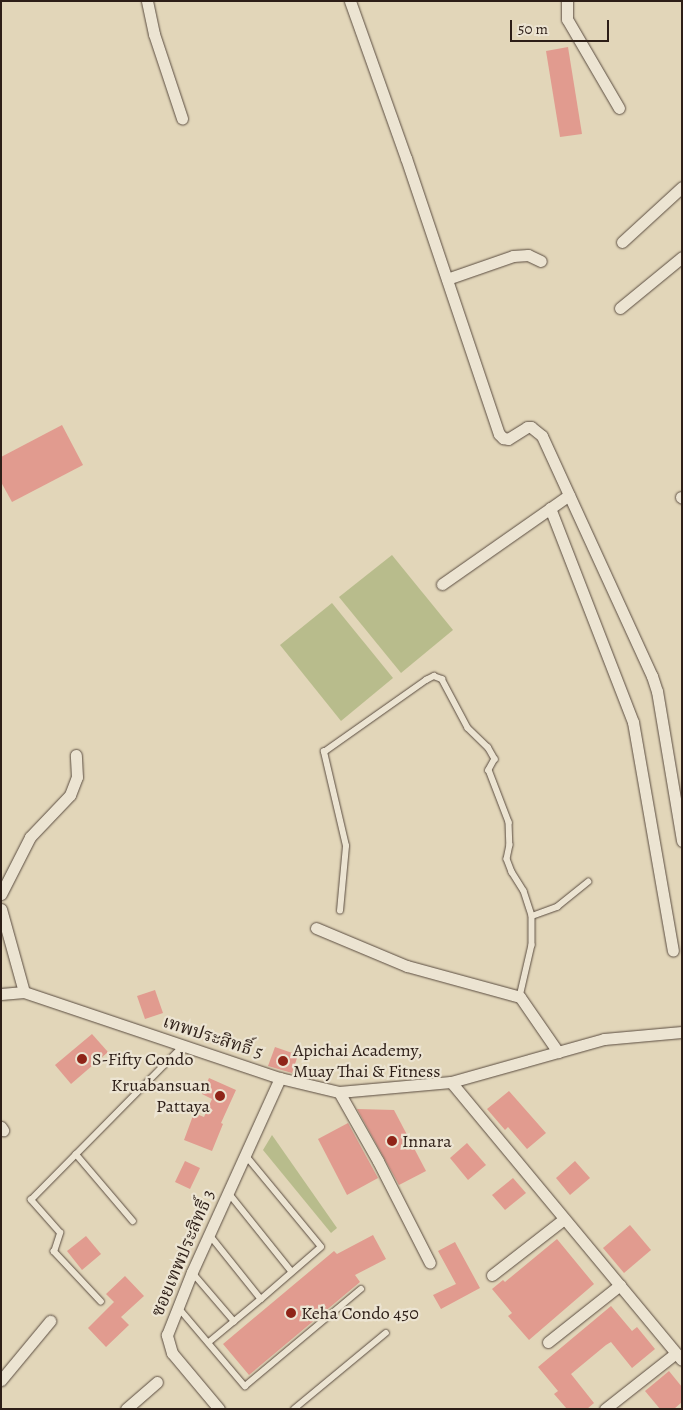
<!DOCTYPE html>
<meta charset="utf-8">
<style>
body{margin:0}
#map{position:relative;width:683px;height:1410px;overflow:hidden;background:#e2d6b9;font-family:Alegreya,"Noto Serif Thai",serif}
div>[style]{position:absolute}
.green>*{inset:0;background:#b8bc8c}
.building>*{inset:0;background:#e19b8f}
.roads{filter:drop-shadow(0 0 1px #5a4c40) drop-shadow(0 0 1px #5a4c40)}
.service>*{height:5.5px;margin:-2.75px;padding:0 2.75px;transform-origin:2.75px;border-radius:2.75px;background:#ece4d2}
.minor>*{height:11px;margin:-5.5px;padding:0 5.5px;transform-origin:5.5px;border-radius:5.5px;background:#ece4d2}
.dots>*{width:14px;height:14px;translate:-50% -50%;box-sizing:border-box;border:2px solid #ece4d2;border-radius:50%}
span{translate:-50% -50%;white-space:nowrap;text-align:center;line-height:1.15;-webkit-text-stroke:4.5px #ece4d2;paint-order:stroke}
.street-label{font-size:18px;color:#2d1e17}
.poi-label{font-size:18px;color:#2d1e17}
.left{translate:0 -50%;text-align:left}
.right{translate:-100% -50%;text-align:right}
.frame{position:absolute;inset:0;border:2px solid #2d1e17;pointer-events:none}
.scale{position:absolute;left:510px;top:20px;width:99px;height:22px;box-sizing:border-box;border:2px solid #2d1e17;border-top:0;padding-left:6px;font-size:15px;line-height:18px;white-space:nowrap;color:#2d1e17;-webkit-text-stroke:4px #ece4d2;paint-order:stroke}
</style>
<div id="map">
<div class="green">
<div style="clip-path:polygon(392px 555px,453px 630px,401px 673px,339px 597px)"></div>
<div style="clip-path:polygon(332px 603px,393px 678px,341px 721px,280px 645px)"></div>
<div style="clip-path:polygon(272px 1135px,337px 1228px,331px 1233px,263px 1150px)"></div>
</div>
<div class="building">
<div style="clip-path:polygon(568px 47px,582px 134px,560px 137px,546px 51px)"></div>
<div style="clip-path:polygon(62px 425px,83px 465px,12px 502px,1px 482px,1px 457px)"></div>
<div style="clip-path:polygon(155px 990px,163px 1013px,145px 1019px,137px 996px)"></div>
<div style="clip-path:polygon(92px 1034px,108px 1052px,71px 1084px,55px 1065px)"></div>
<div style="clip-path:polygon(275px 1047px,298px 1055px,292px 1073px,268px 1066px)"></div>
<div style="clip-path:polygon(209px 1078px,236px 1090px,221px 1123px,223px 1124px,212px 1151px,184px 1140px,194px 1113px,204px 1117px,212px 1099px,202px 1094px)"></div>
<div style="clip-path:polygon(509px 1091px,546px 1133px,527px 1149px,508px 1127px,505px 1130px,487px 1109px)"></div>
<div style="clip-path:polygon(357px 1109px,394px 1110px,426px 1171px,399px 1185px)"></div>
<div style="clip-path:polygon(348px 1123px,378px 1178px,347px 1195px,318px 1139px)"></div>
<div style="clip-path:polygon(467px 1143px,486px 1165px,468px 1180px,450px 1158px)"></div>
<div style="clip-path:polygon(185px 1161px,200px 1168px,190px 1189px,175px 1182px)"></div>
<div style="clip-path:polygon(575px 1161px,590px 1178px,570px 1195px,556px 1178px)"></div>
<div style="clip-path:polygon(513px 1178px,526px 1193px,505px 1210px,492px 1195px)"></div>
<div style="clip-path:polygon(630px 1225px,651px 1250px,624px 1273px,603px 1248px)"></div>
<div style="clip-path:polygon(373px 1235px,386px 1259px,355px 1275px,360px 1282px,249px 1375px,223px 1344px,334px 1251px,337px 1254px)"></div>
<div style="clip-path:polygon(86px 1236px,101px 1254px,82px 1270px,67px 1251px)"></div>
<div style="clip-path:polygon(557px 1239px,594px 1284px,529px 1340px,508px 1316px,512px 1313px,492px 1289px,503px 1280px,505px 1282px)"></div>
<div style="clip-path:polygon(455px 1242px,480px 1288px,441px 1309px,433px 1295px,456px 1284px,438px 1251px)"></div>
<div style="clip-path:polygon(125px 1276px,144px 1296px,121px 1317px,129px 1325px,106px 1347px,88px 1328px,114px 1302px,106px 1294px)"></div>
<div style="clip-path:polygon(611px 1306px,632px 1331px,637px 1327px,655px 1349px,632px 1368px,611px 1342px,606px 1345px,571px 1374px,594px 1403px,587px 1409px,567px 1409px,554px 1394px,558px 1391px,538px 1367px)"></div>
<div style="clip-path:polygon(669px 1371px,682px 1387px,682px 1402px,674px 1409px,660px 1409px,645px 1391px)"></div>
</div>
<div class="roads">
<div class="service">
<div style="left:340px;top:911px;width:65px;rotate:-84.7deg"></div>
<div style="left:346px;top:846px;width:97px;rotate:-103.2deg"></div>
<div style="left:324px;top:752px;width:125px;rotate:-35.2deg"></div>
<div style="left:426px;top:680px;width:9px;rotate:-27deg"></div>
<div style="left:434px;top:676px;width:9px;rotate:21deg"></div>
<div style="left:442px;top:679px;width:55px;rotate:62deg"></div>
<div style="left:468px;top:728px;width:28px;rotate:44deg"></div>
<div style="left:488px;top:747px;width:14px;rotate:60deg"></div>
<div style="left:495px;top:759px;width:13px;rotate:119deg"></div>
<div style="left:489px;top:770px;width:56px;rotate:69deg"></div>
<div style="left:509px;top:822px;width:23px;rotate:88deg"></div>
<div style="left:510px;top:845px;width:14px;rotate:102deg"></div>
<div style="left:507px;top:859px;width:14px;rotate:69deg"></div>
<div style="left:512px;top:872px;width:22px;rotate:58deg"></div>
<div style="left:524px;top:891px;width:26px;rotate:72deg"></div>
<div style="left:532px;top:916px;width:29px;rotate:90deg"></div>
<div style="left:532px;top:945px;width:53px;rotate:103deg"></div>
<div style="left:532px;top:916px;width:27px;rotate:-20deg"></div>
<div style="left:557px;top:907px;width:40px;rotate:-39deg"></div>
<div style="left:76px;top:1154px;width:88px;rotate:49.6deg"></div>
<div style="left:228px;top:1192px;width:102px;rotate:51.3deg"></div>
<div style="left:209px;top:1234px;width:83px;rotate:51.3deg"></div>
<div style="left:261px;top:1299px;width:79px;rotate:-40.9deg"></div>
<div style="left:321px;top:1247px;width:119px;rotate:-129.6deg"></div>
<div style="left:192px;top:1272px;width:65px;rotate:49.4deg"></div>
<div style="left:101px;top:1302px;width:69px;rotate:-133.2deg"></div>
<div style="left:54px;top:1252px;width:20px;rotate:-72deg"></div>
<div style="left:60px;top:1233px;width:44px;rotate:-131.3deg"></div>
<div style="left:31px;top:1200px;width:216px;rotate:-45.4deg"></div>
<div style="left:178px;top:1307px;width:104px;rotate:49.7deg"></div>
<div style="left:245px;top:1386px;width:151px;rotate:-39.9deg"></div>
<div style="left:209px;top:1342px;width:67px;rotate:-39.6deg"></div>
<div style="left:294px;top:1409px;width:119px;rotate:-39.6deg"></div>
</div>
<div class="minor">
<div style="left:147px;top:1px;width:34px;rotate:78deg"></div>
<div style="left:154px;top:34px;width:89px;rotate:71.6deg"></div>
<div style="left:350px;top:1px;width:167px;rotate:70.4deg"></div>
<div style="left:406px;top:158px;width:291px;rotate:71.4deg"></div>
<div style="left:499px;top:434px;width:6px;rotate:45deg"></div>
<div style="left:503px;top:438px;width:5px;rotate:11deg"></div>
<div style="left:508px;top:439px;width:22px;rotate:-32deg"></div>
<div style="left:527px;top:427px;width:4px"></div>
<div style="left:531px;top:427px;width:14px;rotate:39deg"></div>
<div style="left:542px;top:436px;width:264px;rotate:65.4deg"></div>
<div style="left:652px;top:676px;width:16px;rotate:72deg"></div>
<div style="left:657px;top:691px;width:152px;rotate:80.5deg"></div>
<div style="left:567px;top:1px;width:18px;rotate:90deg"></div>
<div style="left:567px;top:19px;width:103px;rotate:59.7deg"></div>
<div style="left:622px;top:242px;width:81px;rotate:-42.5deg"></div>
<div style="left:447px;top:279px;width:70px;rotate:-19.2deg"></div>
<div style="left:513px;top:256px;width:15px;rotate:-4deg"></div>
<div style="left:528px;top:255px;width:14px;rotate:25deg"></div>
<div style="left:620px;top:308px;width:80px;rotate:-39.4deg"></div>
<div style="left:681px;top:497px;width:1px;rotate:45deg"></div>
<div style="left:550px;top:508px;width:230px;rotate:68.8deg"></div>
<div style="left:633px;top:722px;width:232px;rotate:80.1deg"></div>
<div style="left:442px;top:584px;width:155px;rotate:-35deg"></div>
<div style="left:1px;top:894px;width:64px;rotate:-63deg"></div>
<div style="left:30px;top:837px;width:58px;rotate:-46.4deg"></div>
<div style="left:70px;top:795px;width:19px;rotate:-69deg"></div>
<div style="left:77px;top:777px;width:22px;rotate:-93deg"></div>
<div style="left:1px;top:909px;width:86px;rotate:74.5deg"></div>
<div style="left:316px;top:928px;width:99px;rotate:22.7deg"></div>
<div style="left:407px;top:966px;width:117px;rotate:15.3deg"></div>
<div style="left:520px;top:997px;width:67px;rotate:55.4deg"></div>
<div style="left:1px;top:994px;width:23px;rotate:-5deg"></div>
<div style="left:24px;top:992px;width:270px;rotate:18.6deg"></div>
<div style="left:280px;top:1078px;width:61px;rotate:13.3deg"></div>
<div style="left:339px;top:1092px;width:112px;rotate:-5.1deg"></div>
<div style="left:451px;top:1082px;width:159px;rotate:-15.7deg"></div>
<div style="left:604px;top:1039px;width:78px;rotate:-5.1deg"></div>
<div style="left:451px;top:1082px;width:361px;rotate:50.3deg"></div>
<div style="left:339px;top:1092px;width:79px;rotate:60.5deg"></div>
<div style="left:378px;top:1161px;width:114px;rotate:63deg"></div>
<div style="left:1px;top:1127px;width:4px;rotate:56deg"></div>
<div style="left:492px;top:1275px;width:91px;rotate:-37.9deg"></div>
<div style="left:548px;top:1342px;width:92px;rotate:-38.4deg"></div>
<div style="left:1px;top:1380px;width:77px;rotate:-50.3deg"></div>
<div style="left:126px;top:1409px;width:41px;rotate:-41.1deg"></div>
<div style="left:219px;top:1409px;width:73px;rotate:-130deg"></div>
<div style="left:172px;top:1353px;width:19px;rotate:-106deg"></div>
<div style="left:167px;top:1335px;width:68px;rotate:-68.4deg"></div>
<div style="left:192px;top:1272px;width:213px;rotate:-65.6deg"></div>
<div style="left:605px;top:1409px;width:90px;rotate:-38.3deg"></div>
</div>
</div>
<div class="dots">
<div style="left:82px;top:1059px;background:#8f2418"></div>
<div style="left:283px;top:1061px;background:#8f2418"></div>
<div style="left:220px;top:1096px;background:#8f2418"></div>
<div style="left:392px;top:1141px;background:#8f2418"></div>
<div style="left:291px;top:1313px;background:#8f2418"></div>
</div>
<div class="street-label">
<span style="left:213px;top:1037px;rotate:18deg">เทพประสิทธิ์ 5</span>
<span style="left:183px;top:1253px;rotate:-67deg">ซอยเทพประสิทธิ์ 3</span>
</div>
<div class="poi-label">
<span class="left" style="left:293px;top:1061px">Apichai Academy,<br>Muay Thai &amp; Fitness</span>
<span class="left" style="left:92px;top:1059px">S-Fifty Condo</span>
<span class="right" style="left:210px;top:1096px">Kruabansuan<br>Pattaya</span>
<span class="left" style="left:402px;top:1141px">Innara</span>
<span class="left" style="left:301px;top:1313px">Keha Condo 450</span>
</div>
<div class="frame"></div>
<div class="scale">50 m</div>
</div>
